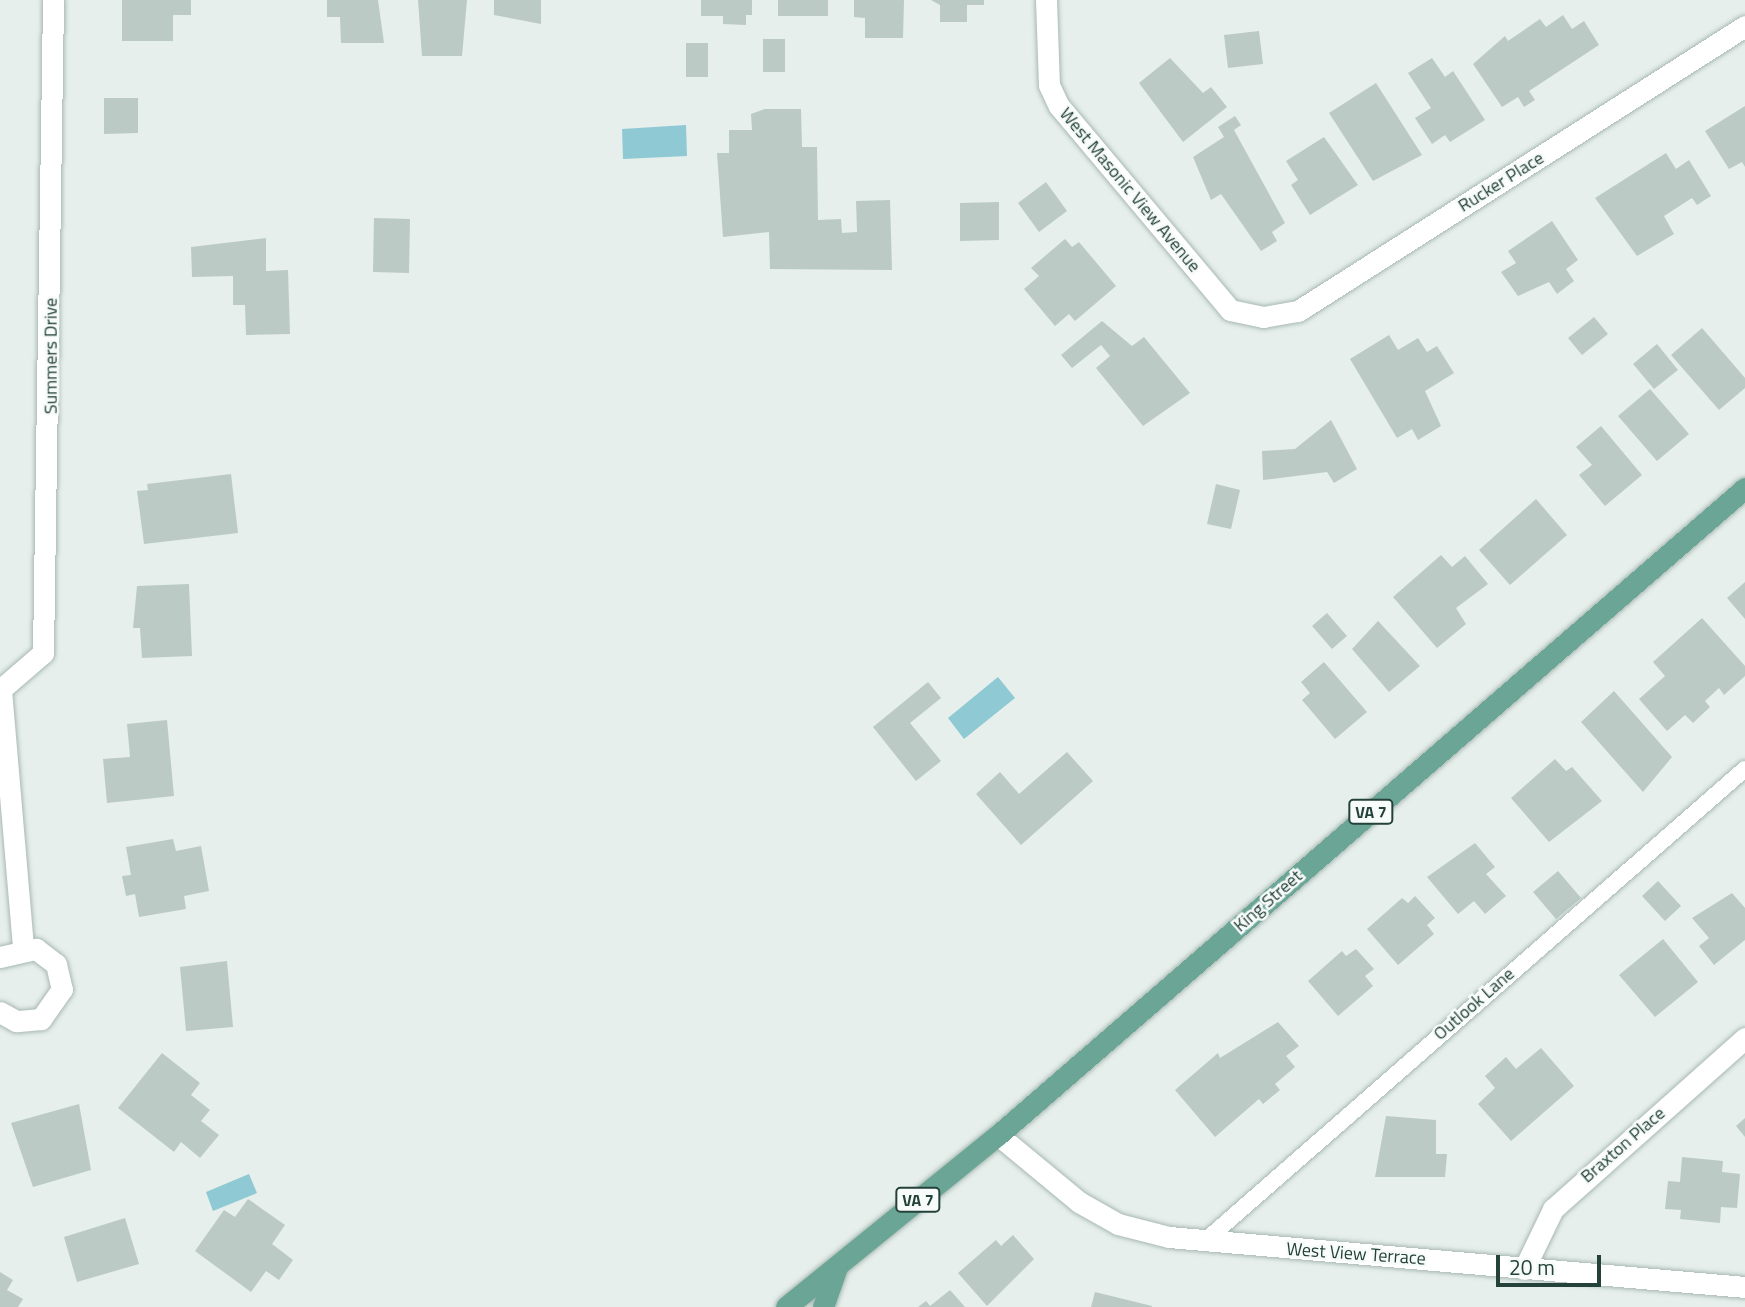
<!DOCTYPE html>
<style>
body{margin:0}
#map{position:relative;width:1745px;height:1307px;overflow:hidden;background:#e6efeb;font-family:"Titillium Web",sans-serif}
div>[style]{position:absolute}
.water>*{inset:0;background:#8ec9d4}
.building>*{inset:0;background:#bbcac4}
.roads{filter:drop-shadow(0 0 2px #a8b8b2) drop-shadow(0 0 2px #a8b8b2)}
.lane>*{height:16px;margin:-8px;padding:0 8px;transform-origin:8px;border-radius:8px;background:#fff}
.street>*{height:21px;margin:-10.5px;padding:0 10.5px;transform-origin:10.5px;border-radius:10.5px;background:#fff}
.primary>*{height:21px;margin:-10.5px;padding:0 10.5px;transform-origin:10.5px;border-radius:10.5px;background:#6aa596}
span{translate:-50% -50%;white-space:nowrap;text-align:center;line-height:1.15;-webkit-text-stroke:5px #f7fbf9;paint-order:stroke}
.shield-label span{padding:2px 5px;background:#f7fbf9;border:2px solid;border-radius:5px;-webkit-text-stroke-width:0}
.shield-label{font-size:16px;color:#24423a;font-weight:700}
.street-label{font-size:18px;color:#24423a}
.scale{position:absolute;left:1496px;top:1255px;width:105px;height:32px;box-sizing:border-box;border:4px solid #24423a;border-top:0;padding-left:9px;font-size:21px;line-height:24px;white-space:nowrap;color:#24423a;-webkit-text-stroke:5px #f7fbf9;paint-order:stroke}
</style>
<div id="map">
<div class="water">
<div style="clip-path:polygon(686px 125px,687px 156px,623px 159px,622px 129px)"></div>
<div style="clip-path:polygon(998px 677px,1015px 698px,964px 739px,948px 718px)"></div>
<div style="clip-path:polygon(249px 1174px,257px 1193px,213px 1211px,206px 1192px)"></div>
</div>
<div class="building">
<div style="clip-path:polygon(122px 0,191px 0,191px 15px,173px 15px,173px 41px,122px 41px)"></div>
<div style="clip-path:polygon(327px 0,378px 0,384px 43px,341px 43px,340px 17px,327px 17px)"></div>
<div style="clip-path:polygon(418px 0,467px 0,462px 56px,422px 56px)"></div>
<div style="clip-path:polygon(494px 0,541px 0,541px 24px,494px 15px)"></div>
<div style="clip-path:polygon(701px 0,752px 0,752px 15px,746px 15px,746px 25px,723px 24px,723px 16px,701px 16px)"></div>
<div style="clip-path:polygon(778px 0,828px 0,828px 16px,778px 16px)"></div>
<div style="clip-path:polygon(854px 0,904px 0,903px 38px,865px 38px,865px 18px,854px 17px)"></div>
<div style="clip-path:polygon(931px 0,984px 0,984px 5px,967px 5px,967px 22px,940px 22px,940px 5px)"></div>
<div style="clip-path:polygon(1563px 15px,1572px 29px,1584px 21px,1599px 45px,1529px 91px,1535px 100px,1524px 107px,1518px 97px,1502px 107px,1473px 64px,1505px 36px,1508px 41px,1540px 19px,1546px 27px)"></div>
<div style="clip-path:polygon(1259px 31px,1263px 64px,1228px 68px,1224px 35px)"></div>
<div style="clip-path:polygon(763px 39px,785px 39px,785px 72px,763px 72px)"></div>
<div style="clip-path:polygon(686px 43px,708px 43px,708px 77px,686px 77px)"></div>
<div style="clip-path:polygon(1170px 58px,1203px 93px,1211px 87px,1227px 107px,1183px 142px,1139px 83px)"></div>
<div style="clip-path:polygon(1432px 58px,1445px 77px,1453px 71px,1485px 120px,1450px 142px,1445px 135px,1432px 144px,1415px 118px,1431px 108px,1408px 73px)"></div>
<div style="clip-path:polygon(1376px 83px,1422px 155px,1373px 181px,1329px 113px)"></div>
<div style="clip-path:polygon(104px 98px,138px 98px,138px 133px,104px 134px)"></div>
<div style="clip-path:polygon(1745px 106px,1745px 167px,1742px 162px,1729px 169px,1705px 131px)"></div>
<div style="clip-path:polygon(765px 109px,801px 109px,802px 147px,817px 147px,818px 220px,841px 219px,842px 233px,857px 232px,856px 201px,890px 200px,892px 270px,770px 269px,769px 232px,723px 237px,717px 153px,729px 153px,729px 130px,752px 130px,751px 114px)"></div>
<div style="clip-path:polygon(1235px 116px,1241px 125px,1234px 130px,1285px 223px,1272px 232px,1277px 241px,1261px 251px,1221px 194px,1211px 200px,1193px 157px,1224px 137px,1218px 127px)"></div>
<div style="clip-path:polygon(1324px 137px,1358px 185px,1310px 215px,1291px 185px,1298px 180px,1286px 161px)"></div>
<div style="clip-path:polygon(1666px 153px,1676px 169px,1689px 160px,1711px 196px,1697px 205px,1692px 198px,1664px 216px,1674px 234px,1637px 256px,1595px 198px)"></div>
<div style="clip-path:polygon(1046px 182px,1067px 211px,1039px 232px,1018px 203px)"></div>
<div style="clip-path:polygon(999px 202px,999px 240px,960px 241px,960px 203px)"></div>
<div style="clip-path:polygon(374px 218px,410px 219px,409px 273px,373px 272px)"></div>
<div style="clip-path:polygon(1552px 221px,1578px 260px,1566px 269px,1574px 281px,1557px 294px,1549px 282px,1518px 296px,1501px 272px,1516px 263px,1508px 251px)"></div>
<div style="clip-path:polygon(266px 238px,266px 271px,288px 270px,290px 334px,246px 335px,245px 305px,233px 305px,233px 276px,192px 277px,191px 247px)"></div>
<div style="clip-path:polygon(1065px 239px,1072px 247px,1079px 242px,1116px 286px,1075px 321px,1069px 314px,1055px 326px,1024px 289px,1039px 276px,1031px 268px)"></div>
<div style="clip-path:polygon(1594px 317px,1608px 334px,1582px 355px,1568px 338px)"></div>
<div style="clip-path:polygon(1102px 321px,1132px 346px,1144px 337px,1190px 393px,1143px 426px,1096px 368px,1110px 356px,1101px 345px,1072px 368px,1061px 355px)"></div>
<div style="clip-path:polygon(1702px 328px,1745px 378px,1745px 388px,1719px 410px,1671px 355px)"></div>
<div style="clip-path:polygon(1389px 335px,1398px 350px,1418px 338px,1427px 352px,1437px 346px,1454px 373px,1425px 391px,1441px 426px,1418px 440px,1412px 429px,1397px 438px,1350px 359px)"></div>
<div style="clip-path:polygon(1657px 344px,1678px 370px,1654px 389px,1633px 364px)"></div>
<div style="clip-path:polygon(1650px 389px,1689px 434px,1657px 461px,1618px 416px)"></div>
<div style="clip-path:polygon(1331px 420px,1357px 469px,1334px 483px,1327px 472px,1263px 480px,1262px 451px,1295px 449px)"></div>
<div style="clip-path:polygon(1601px 426px,1642px 475px,1605px 506px,1579px 475px,1592px 465px,1576px 447px)"></div>
<div style="clip-path:polygon(231px 474px,238px 533px,144px 544px,137px 491px,148px 490px,147px 484px)"></div>
<div style="clip-path:polygon(1216px 484px,1240px 490px,1231px 529px,1207px 524px)"></div>
<div style="clip-path:polygon(1536px 499px,1567px 535px,1510px 585px,1479px 550px)"></div>
<div style="clip-path:polygon(1441px 555px,1452px 567px,1465px 556px,1488px 584px,1456px 608px,1466px 624px,1437px 648px,1393px 597px)"></div>
<div style="clip-path:polygon(1745px 582px,1745px 619px,1727px 598px)"></div>
<div style="clip-path:polygon(189px 584px,192px 656px,142px 658px,140px 628px,133px 628px,137px 586px)"></div>
<div style="clip-path:polygon(1327px 613px,1347px 636px,1332px 649px,1312px 626px)"></div>
<div style="clip-path:polygon(1702px 618px,1745px 666px,1745px 676px,1724px 695px,1719px 688px,1705px 701px,1710px 707px,1693px 723px,1685px 715px,1667px 731px,1639px 699px,1665px 676px,1653px 662px)"></div>
<div style="clip-path:polygon(1378px 621px,1420px 666px,1389px 692px,1352px 649px)"></div>
<div style="clip-path:polygon(1324px 662px,1367px 712px,1335px 739px,1302px 700px,1310px 693px,1301px 682px)"></div>
<div style="clip-path:polygon(928px 682px,941px 698px,910px 723px,941px 761px,916px 781px,873px 727px)"></div>
<div style="clip-path:polygon(1614px 691px,1672px 757px,1643px 792px,1581px 722px)"></div>
<div style="clip-path:polygon(167px 720px,174px 796px,107px 803px,103px 759px,130px 757px,127px 724px)"></div>
<div style="clip-path:polygon(1067px 752px,1093px 781px,1021px 845px,976px 794px,1000px 772px,1019px 794px)"></div>
<div style="clip-path:polygon(1555px 759px,1566px 771px,1572px 767px,1602px 801px,1549px 842px,1511px 798px)"></div>
<div style="clip-path:polygon(173px 839px,176px 851px,201px 846px,209px 891px,184px 896px,186px 909px,139px 917px,135px 894px,126px 896px,122px 876px,131px 875px,126px 847px)"></div>
<div style="clip-path:polygon(1475px 843px,1495px 867px,1486px 874px,1506px 896px,1485px 914px,1474px 901px,1458px 914px,1427px 877px)"></div>
<div style="clip-path:polygon(1558px 871px,1581px 898px,1556px 919px,1533px 892px)"></div>
<div style="clip-path:polygon(1658px 881px,1681px 906px,1665px 921px,1642px 896px)"></div>
<div style="clip-path:polygon(1732px 893px,1745px 908px,1745px 940px,1714px 965px,1699px 946px,1709px 938px,1692px 918px)"></div>
<div style="clip-path:polygon(1415px 896px,1435px 918px,1427px 925px,1434px 934px,1398px 965px,1367px 929px,1402px 898px,1408px 903px)"></div>
<div style="clip-path:polygon(1663px 939px,1698px 982px,1655px 1017px,1619px 975px)"></div>
<div style="clip-path:polygon(1356px 949px,1374px 969px,1365px 976px,1373px 986px,1338px 1016px,1308px 981px,1342px 951px,1346px 956px)"></div>
<div style="clip-path:polygon(227px 961px,233px 1027px,186px 1031px,180px 967px)"></div>
<div style="clip-path:polygon(1278px 1022px,1299px 1046px,1286px 1056px,1295px 1067px,1275px 1084px,1280px 1090px,1263px 1104px,1259px 1099px,1215px 1137px,1175px 1090px,1218px 1053px,1220px 1058px)"></div>
<div style="clip-path:polygon(1541px 1048px,1574px 1086px,1511px 1141px,1478px 1104px,1495px 1088px,1485px 1076px,1506px 1057px,1516px 1069px)"></div>
<div style="clip-path:polygon(162px 1053px,200px 1083px,191px 1095px,210px 1110px,201px 1121px,219px 1135px,200px 1158px,181px 1142px,174px 1152px,118px 1108px)"></div>
<div style="clip-path:polygon(79px 1104px,91px 1170px,33px 1187px,11px 1123px)"></div>
<div style="clip-path:polygon(1386px 1116px,1436px 1120px,1436px 1154px,1447px 1154px,1445px 1177px,1375px 1177px)"></div>
<div style="clip-path:polygon(1745px 1118px,1745px 1137px,1736px 1126px)"></div>
<div style="clip-path:polygon(1682px 1157px,1723px 1161px,1722px 1172px,1740px 1174px,1737px 1208px,1721px 1207px,1720px 1223px,1680px 1219px,1681px 1210px,1665px 1209px,1668px 1181px,1680px 1182px)"></div>
<div style="clip-path:polygon(248px 1199px,285px 1225px,272px 1244px,293px 1260px,279px 1280px,266px 1271px,251px 1292px,195px 1251px,224px 1210px,235px 1217px)"></div>
<div style="clip-path:polygon(125px 1218px,139px 1264px,77px 1282px,64px 1237px)"></div>
<div style="clip-path:polygon(1013px 1235px,1034px 1259px,987px 1306px,958px 1273px,996px 1240px,1001px 1246px)"></div>
<div style="clip-path:polygon(0 1272px,13px 1280px,7px 1290px,23px 1299px,18px 1307px,0 1307px)"></div>
<div style="clip-path:polygon(950px 1290px,965px 1307px,918px 1307px,926px 1301px,930px 1306px)"></div>
<div style="clip-path:polygon(1095px 1292px,1152px 1306px,1152px 1307px,1091px 1307px)"></div>
</div>
<div class="roads">
<div class="lane">
<div style="left:1205px;top:1241px;width:717px;rotate:-41.16deg"></div>
</div>
<div class="street">
<div style="left:1046px;top:0;width:85px;rotate:88deg"></div>
<div style="left:1049px;top:85px;width:23px;rotate:65deg"></div>
<div style="left:1059px;top:106px;width:266px;rotate:50deg"></div>
<div style="left:1230px;top:310px;width:34px;rotate:12deg"></div>
<div style="left:1263px;top:317px;width:36px;rotate:-10deg"></div>
<div style="left:1298px;top:311px;width:530px;rotate:-32.52deg"></div>
<div style="left:0;top:690px;width:57px;rotate:-40.7deg"></div>
<div style="left:43px;top:653px;width:653px;rotate:-89.12deg"></div>
<div style="left:1px;top:690px;width:258px;rotate:85.1deg"></div>
<div style="left:0;top:957px;width:37px;rotate:-13deg"></div>
<div style="left:36px;top:949px;width:25px;rotate:37deg"></div>
<div style="left:56px;top:964px;width:26px;rotate:77deg"></div>
<div style="left:62px;top:989px;width:37px;rotate:125deg"></div>
<div style="left:41px;top:1019px;width:25px;rotate:175deg"></div>
<div style="left:16px;top:1021px;width:18px;rotate:-151deg"></div>
<div style="left:998px;top:1135px;width:105px;rotate:39.6deg"></div>
<div style="left:1079px;top:1202px;width:45px;rotate:29.4deg"></div>
<div style="left:1118px;top:1224px;width:53px;rotate:14.3deg"></div>
<div style="left:1169px;top:1237px;width:578px;rotate:4.96deg"></div>
<div style="left:1524px;top:1269px;width:67px;rotate:-64.2deg"></div>
<div style="left:1553px;top:1209px;width:257px;rotate:-41.7deg"></div>
</div>
<div class="primary">
<div style="left:786px;top:1307px;width:273px;rotate:-39.1deg"></div>
<div style="left:998px;top:1135px;width:988px;rotate:-40.9deg"></div>
<div style="left:823px;top:1307px;width:42px;rotate:-70.7deg"></div>
</div>
</div>
<div class="shield-label">
<span style="left:1371px;top:812px">VA 7</span>
<span style="left:918px;top:1200px">VA 7</span>
</div>
<div class="street-label">
<span style="left:1501px;top:182px;rotate:-32deg">Rucker Place</span>
<span style="left:1130px;top:190px;rotate:50deg">West Masonic View Avenue</span>
<span style="left:51px;top:356px;rotate:-90deg">Summers Drive</span>
<span style="left:1268px;top:901px;rotate:-41deg">King Street</span>
<span style="left:1474px;top:1004px;rotate:-41deg">Outlook Lane</span>
<span style="left:1623px;top:1145px;rotate:-41deg">Braxton Place</span>
<span style="left:1356px;top:1254px;rotate:4deg">West View Terrace</span>
</div>
<div class="scale">20 m</div>
</div>
